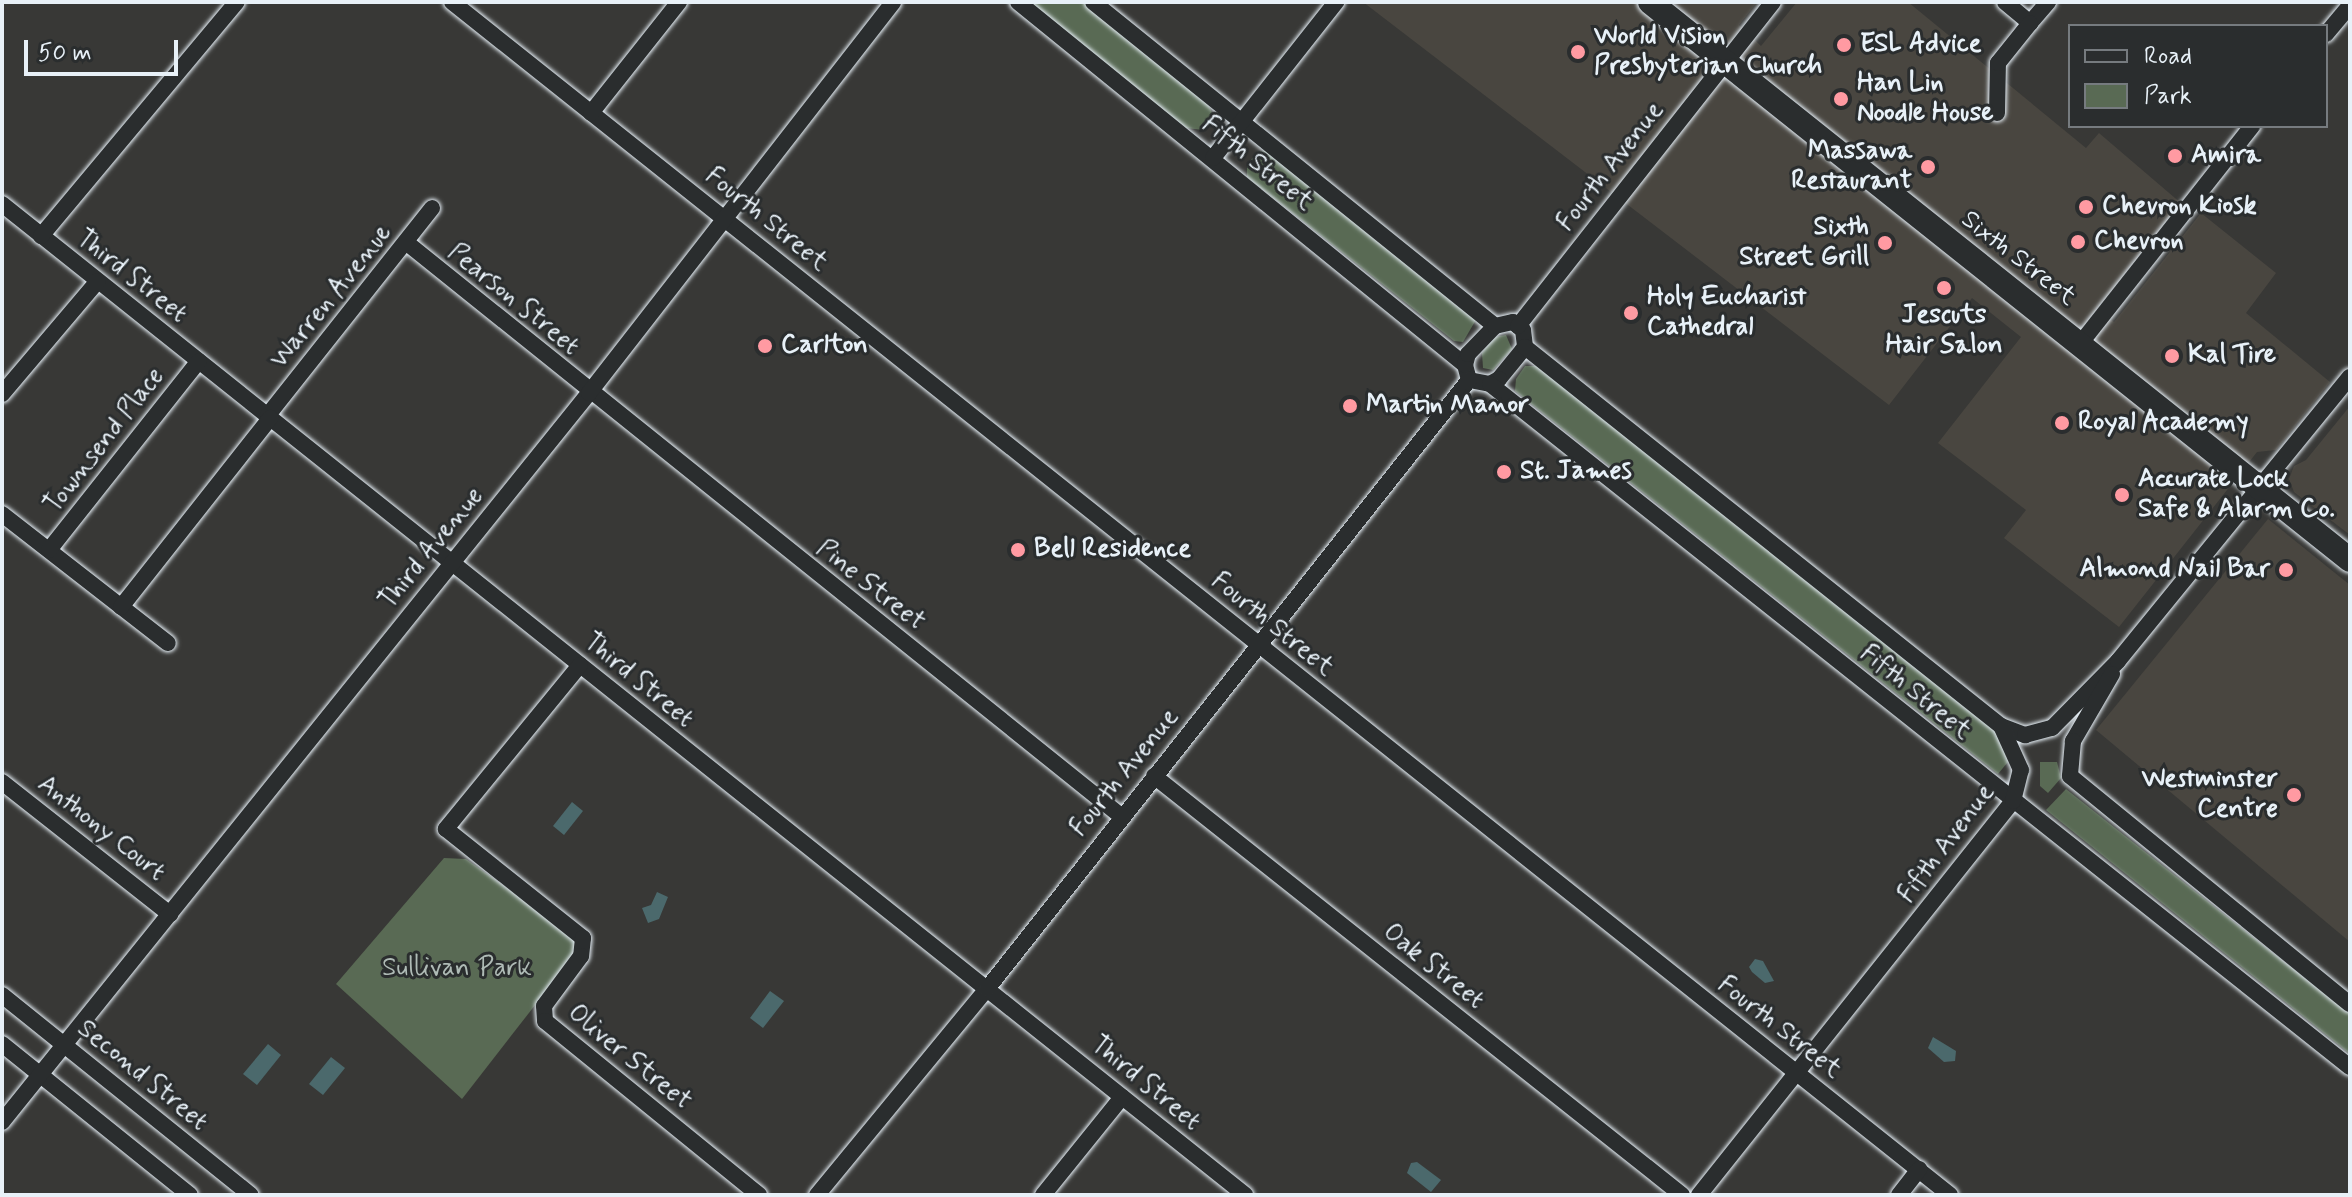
<!DOCTYPE html>
<style>
body{margin:0}
#map{position:relative;width:2352px;height:1197px;overflow:hidden;background:#383836;font-family:Mynerve,sans-serif}
div>[style]{position:absolute}
.built>*{inset:0;background:#494640}
.green>*{inset:0;background:#596a54}
.water>*{inset:0;background:#4b696c}
.roads{filter:drop-shadow(0 0 2px #e8f1f8) drop-shadow(0 0 2px #e8f1f8)}
.street>*{height:16px;margin:-8px;padding:0 8px;transform-origin:8px;border-radius:8px;background:#2a2d2e}
.secondary>*{height:24px;margin:-12px;padding:0 12px;transform-origin:12px;border-radius:12px;background:#2a2d2e}
.dots>*{width:22px;height:22px;translate:-50% -50%;box-sizing:border-box;border:4px solid #2a2d2e;border-radius:50%}
span{translate:-50% -50%;white-space:nowrap;text-align:center;line-height:1.15;-webkit-text-stroke:6px #2a2d2e;paint-order:stroke}
.poi-label{font-size:26px;color:#e8f1f8;font-weight:700}
.left{translate:0 -50%;text-align:left}
.right{translate:-100% -50%;text-align:right}
.street-label{font-size:26px;color:#e8f1f8}
.park-label{font-size:26px;color:#afbbb6}
.frame{position:absolute;inset:0;border:4px solid #e8f1f8;pointer-events:none}
.legend{position:absolute;left:2068px;top:24px;width:260px;height:104px;box-sizing:border-box;background:#2a2d2e;border:2px solid #767b7f;margin:0;padding:10px 14px;list-style:none;font-size:24px;color:#e8f1f8}
.legend li{display:flex;align-items:center;gap:16px;height:40px}
.legend b{width:40px;border:2px solid #767b7f}
.scale{position:absolute;left:24px;top:40px;width:154px;height:36px;box-sizing:border-box;border:4px solid #e8f1f8;border-top:0;padding-left:10px;font-size:24px;line-height:28px;white-space:nowrap;color:#e8f1f8;-webkit-text-stroke:6px #2a2d2e;paint-order:stroke}
</style>
<div id="map">
<div class="built">
<div style="clip-path:polygon(1363px 2px,1757px 2px,1739px 25px,1761px 46px,1797px 2px,1908px 2px,2086px 148px,2099px 133px,2182px 204px,2096px 310px,2114px 322px,2201px 213px,2276px 273px,2246px 313px,2330px 382px,2276px 450px,2257px 452px,2119px 627px,2004px 538px,2026px 510px,1938px 443px,2021px 337px,1972px 298px,1889px 405px)"></div>
<div style="clip-path:polygon(2350px 406px,2350px 535px,2294px 492px,2289px 479px,2294px 466px,2306px 460px)"></div>
<div style="clip-path:polygon(2268px 519px,2350px 585px,2350px 942px,2096px 730px)"></div>
</div>
<div class="green">
<div style="clip-path:polygon(1028px 2px,1084px 2px,1207px 103px,1214px 116px,1203px 130px,1186px 128px)"></div>
<div style="clip-path:polygon(1258px 151px,1270px 151px,1477px 318px,1463px 342px,1454px 341px,1247px 177px,1247px 165px)"></div>
<div style="clip-path:polygon(1506px 335px,1512px 349px,1493px 370px,1483px 368px,1482px 353px,1494px 337px)"></div>
<div style="clip-path:polygon(1525px 366px,1537px 366px,1998px 732px,2012px 757px,1998px 774px,1515px 391px,1516px 379px)"></div>
<div style="clip-path:polygon(2040px 762px,2057px 762px,2061px 778px,2048px 793px,2040px 786px)"></div>
<div style="clip-path:polygon(2066px 789px,2350px 1014px,2350px 1054px,2046px 810px)"></div>
<div style="clip-path:polygon(444px 858px,466px 859px,570px 933px,575px 943px,574px 955px,462px 1099px,336px 984px)"></div>
</div>
<div class="water">
<div style="clip-path:polygon(572px 802px,583px 811px,564px 835px,553px 826px)"></div>
<div style="clip-path:polygon(657px 892px,668px 897px,659px 919px,648px 923px,642px 908px,651px 905px)"></div>
<div style="clip-path:polygon(1755px 959px,1763px 961px,1774px 981px,1765px 983px,1752px 972px,1749px 967px)"></div>
<div style="clip-path:polygon(770px 991px,784px 1001px,763px 1028px,750px 1018px)"></div>
<div style="clip-path:polygon(1933px 1037px,1956px 1051px,1955px 1061px,1944px 1062px,1928px 1048px)"></div>
<div style="clip-path:polygon(268px 1044px,281px 1055px,257px 1085px,243px 1074px)"></div>
<div style="clip-path:polygon(331px 1057px,345px 1068px,323px 1095px,309px 1084px)"></div>
<div style="clip-path:polygon(1417px 1162px,1441px 1180px,1431px 1192px,1407px 1173px,1411px 1163px)"></div>
</div>
<div class="roads">
<div class="street">
<div style="left:452px;top:2px;width:1915px;rotate:38.53deg"></div>
<div style="left:1018px;top:2px;width:576px;rotate:39.08deg"></div>
<div style="left:1093px;top:2px;width:516px;rotate:38.87deg"></div>
<div style="left:2005px;top:2px;width:33px;rotate:40deg"></div>
<div style="left:2030px;top:23px;width:28px;rotate:-49deg"></div>
<div style="left:2326px;top:34px;width:38px;rotate:-50deg"></div>
<div style="left:591px;top:113px;width:142px;rotate:-51.6deg"></div>
<div style="left:1997px;top:113px;width:50px;rotate:-88.9deg"></div>
<div style="left:1998px;top:63px;width:51px;rotate:-51.3deg"></div>
<div style="left:1213px;top:158px;width:199px;rotate:-51.7deg"></div>
<div style="left:2px;top:204px;width:1590px;rotate:38.56deg"></div>
<div style="left:41px;top:236px;width:305px;rotate:-50.1deg"></div>
<div style="left:407px;top:243px;width:915px;rotate:38.75deg"></div>
<div style="left:1513px;top:322px;width:13px;rotate:39deg"></div>
<div style="left:1523px;top:330px;width:17px;rotate:83deg"></div>
<div style="left:1525px;top:347px;width:41px;rotate:129.1deg"></div>
<div style="left:1499px;top:379px;width:10px;rotate:151deg"></div>
<div style="left:1490px;top:384px;width:21px;rotate:-169deg"></div>
<div style="left:1469px;top:380px;width:16px;rotate:-105deg"></div>
<div style="left:1465px;top:365px;width:11px;rotate:-75deg"></div>
<div style="left:1468px;top:354px;width:39px;rotate:-46deg"></div>
<div style="left:1495px;top:326px;width:18px;rotate:-13deg"></div>
<div style="left:1518px;top:326px;width:412px;rotate:-51.8deg"></div>
<div style="left:2080px;top:344px;width:278px;rotate:-51.7deg"></div>
<div style="left:1525px;top:347px;width:608px;rotate:38.53deg"></div>
<div style="left:2001px;top:726px;width:26px;rotate:21deg"></div>
<div style="left:2025px;top:735px;width:28px;rotate:-15deg"></div>
<div style="left:2052px;top:728px;width:94px;rotate:-45.4deg"></div>
<div style="left:2118px;top:661px;width:367px;rotate:-50.8deg"></div>
<div style="left:1490px;top:384px;width:1098px;rotate:38.46deg"></div>
<div style="left:2px;top:394px;width:148px;rotate:-49.7deg"></div>
<div style="left:268px;top:415px;width:264px;rotate:-51.6deg"></div>
<div style="left:2px;top:514px;width:210px;rotate:37.9deg"></div>
<div style="left:49px;top:550px;width:241px;rotate:-51.6deg"></div>
<div style="left:121px;top:607px;width:241px;rotate:-51.7deg"></div>
<div style="left:580px;top:665px;width:212px;rotate:129.3deg"></div>
<div style="left:446px;top:829px;width:175px;rotate:38.5deg"></div>
<div style="left:583px;top:938px;width:18px;rotate:96deg"></div>
<div style="left:581px;top:956px;width:62px;rotate:126.5deg"></div>
<div style="left:544px;top:1006px;width:15px;rotate:86deg"></div>
<div style="left:545px;top:1021px;width:276px;rotate:39.1deg"></div>
<div style="left:2112px;top:674px;width:78px;rotate:120.2deg"></div>
<div style="left:2073px;top:741px;width:35px;rotate:95deg"></div>
<div style="left:2070px;top:776px;width:361px;rotate:39.2deg"></div>
<div style="left:1154px;top:776px;width:674px;rotate:38.43deg"></div>
<div style="left:2px;top:782px;width:214px;rotate:38.2deg"></div>
<div style="left:2px;top:995px;width:319px;rotate:38.8deg"></div>
<div style="left:2px;top:1044px;width:241px;rotate:38.8deg"></div>
<div style="left:2px;top:1122px;width:936px;rotate:-51.16deg"></div>
<div style="left:589px;top:393px;width:495px;rotate:-52.1deg"></div>
<div style="left:817px;top:1195px;width:267px;rotate:-50.5deg"></div>
<div style="left:987px;top:989px;width:777px;rotate:-51.64deg"></div>
<div style="left:1043px;top:1195px;width:126px;rotate:-51.1deg"></div>
<div style="left:1699px;top:1195px;width:504px;rotate:-51.45deg"></div>
<div style="left:2013px;top:801px;width:32px;rotate:-76deg"></div>
<div style="left:2021px;top:770px;width:48px;rotate:-114.4deg"></div>
<div style="left:1899px;top:1195px;width:33px;rotate:-52deg"></div>
</div>
<div class="secondary">
<div style="left:1650px;top:2px;width:895px;rotate:38.56deg"></div>
</div>
</div>
<div class="dots">
<div style="left:1844px;top:45px;background:#ff9aa2"></div>
<div style="left:1578px;top:52px;background:#ff9aa2"></div>
<div style="left:1841px;top:99px;background:#ff9aa2"></div>
<div style="left:2175px;top:156px;background:#ff9aa2"></div>
<div style="left:1928px;top:167px;background:#ff9aa2"></div>
<div style="left:2086px;top:207px;background:#ff9aa2"></div>
<div style="left:2078px;top:242px;background:#ff9aa2"></div>
<div style="left:1885px;top:243px;background:#ff9aa2"></div>
<div style="left:1944px;top:288px;background:#ff9aa2"></div>
<div style="left:1631px;top:313px;background:#ff9aa2"></div>
<div style="left:765px;top:346px;background:#ff9aa2"></div>
<div style="left:2172px;top:356px;background:#ff9aa2"></div>
<div style="left:1350px;top:406px;background:#ff9aa2"></div>
<div style="left:2062px;top:423px;background:#ff9aa2"></div>
<div style="left:1504px;top:472px;background:#ff9aa2"></div>
<div style="left:2122px;top:495px;background:#ff9aa2"></div>
<div style="left:1018px;top:550px;background:#ff9aa2"></div>
<div style="left:2286px;top:570px;background:#ff9aa2"></div>
<div style="left:2294px;top:795px;background:#ff9aa2"></div>
</div>
<div class="poi-label">
<span class="left" style="left:1594px;top:52px">World Vision<br>Presbyterian Church</span>
<span class="left" style="left:1860px;top:45px">ESL Advice</span>
<span class="left" style="left:1857px;top:99px">Han Lin<br>Noodle House</span>
<span class="right" style="left:1912px;top:167px">Massawa<br>Restaurant</span>
<span class="left" style="left:2191px;top:156px">Amira</span>
<span class="left" style="left:2102px;top:207px">Chevron Kiosk</span>
<span class="right" style="left:1869px;top:243px">Sixth<br>Street Grill</span>
<span class="left" style="left:2094px;top:242px">Chevron</span>
<span class="left" style="left:1647px;top:313px">Holy Eucharist<br>Cathedral</span>
<span style="left:1944px;top:331px">Jescuts<br>Hair Salon</span>
<span class="left" style="left:781px;top:346px">Carlton</span>
<span class="left" style="left:2188px;top:356px">Kal Tire</span>
<span class="left" style="left:1366px;top:406px">Martin Manor</span>
<span class="left" style="left:2078px;top:423px">Royal Academy</span>
<span class="left" style="left:1520px;top:472px">St. James</span>
<span class="left" style="left:2138px;top:495px">Accurate Lock<br>Safe &amp; Alarm Co.</span>
<span class="left" style="left:1034px;top:550px">Bell Residence</span>
<span class="right" style="left:2270px;top:570px">Almond Nail Bar</span>
<span class="right" style="left:2278px;top:795px">Westminster<br>Centre</span>
</div>
<div class="street-label">
<span style="left:1257px;top:164px;rotate:39deg">Fifth Street</span>
<span style="left:1611px;top:167px;rotate:-52deg">Fourth Avenue</span>
<span style="left:766px;top:220px;rotate:39deg">Fourth Street</span>
<span style="left:2018px;top:259px;rotate:38deg">Sixth Street</span>
<span style="left:131px;top:277px;rotate:38deg">Third Street</span>
<span style="left:332px;top:297px;rotate:-51deg">Warren Avenue</span>
<span style="left:513px;top:300px;rotate:39deg">Pearson Street</span>
<span style="left:105px;top:441px;rotate:-52deg">Townsend Place</span>
<span style="left:432px;top:549px;rotate:-51deg">Third Avenue</span>
<span style="left:870px;top:586px;rotate:38deg">Pine Street</span>
<span style="left:1272px;top:625px;rotate:39deg">Fourth Street</span>
<span style="left:638px;top:681px;rotate:39deg">Third Street</span>
<span style="left:1915px;top:693px;rotate:39deg">Fifth Street</span>
<span style="left:1125px;top:773px;rotate:-51deg">Fourth Avenue</span>
<span style="left:101px;top:829px;rotate:38deg">Anthony Court</span>
<span style="left:1947px;top:844px;rotate:-53deg">Fifth Avenue</span>
<span style="left:1433px;top:967px;rotate:38deg">Oak Street</span>
<span style="left:1779px;top:1028px;rotate:38deg">Fourth Street</span>
<span style="left:629px;top:1058px;rotate:39deg">Oliver Street</span>
<span style="left:142px;top:1076px;rotate:39deg">Second Street</span>
<span style="left:1145px;top:1084px;rotate:39deg">Third Street</span>
</div>
<div class="park-label">
<span style="left:457px;top:969px">Sullivan Park</span>
</div>
<div class="frame"></div>
<ul class="legend">
<li><b style="height:10px;background:#2a2d2e"></b>Road</li>
<li><b style="height:22px;background:#596a54"></b>Park</li>
</ul>
<div class="scale">50 m</div>
</div>
